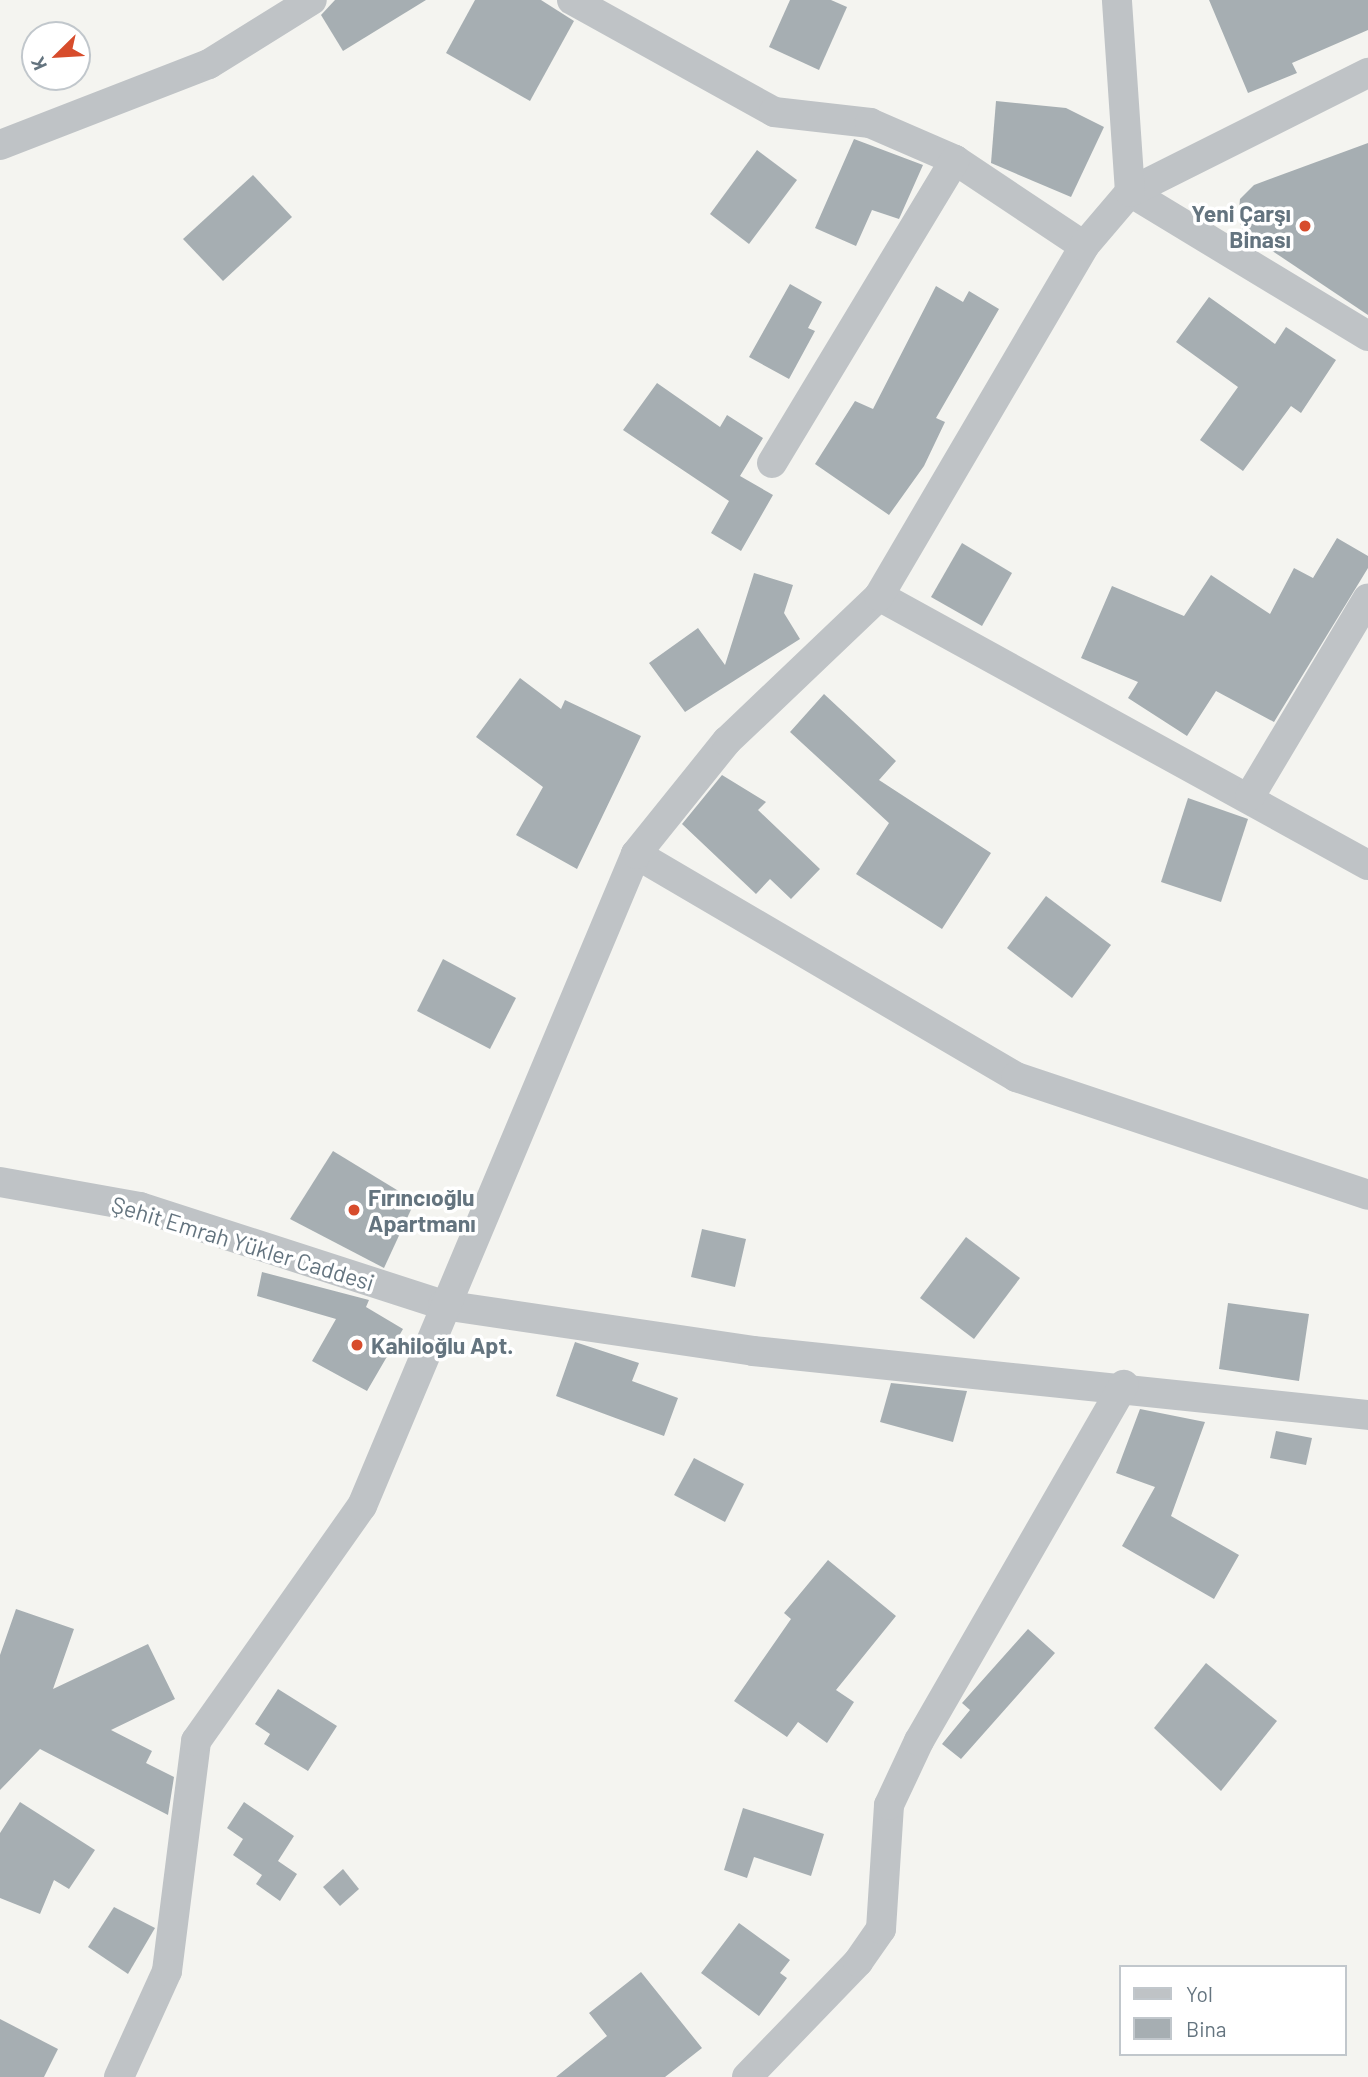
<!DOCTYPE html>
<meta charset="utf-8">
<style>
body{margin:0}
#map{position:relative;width:1368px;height:2077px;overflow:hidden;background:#f4f4f0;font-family:Barlow,sans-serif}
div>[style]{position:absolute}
.building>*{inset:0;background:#a6aeb2}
.minor>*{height:30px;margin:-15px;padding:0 15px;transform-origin:15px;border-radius:15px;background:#bfc3c6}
.dots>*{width:19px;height:19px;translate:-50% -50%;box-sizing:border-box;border:4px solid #fff;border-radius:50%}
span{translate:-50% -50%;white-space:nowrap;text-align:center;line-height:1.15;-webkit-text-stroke:7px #fff;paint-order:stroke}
.poi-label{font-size:23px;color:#64747f;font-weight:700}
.right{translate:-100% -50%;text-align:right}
.left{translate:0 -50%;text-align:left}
.street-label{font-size:23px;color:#64747f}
.legend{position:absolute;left:1119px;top:1965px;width:228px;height:91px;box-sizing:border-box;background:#fff;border:2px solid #c1c7cc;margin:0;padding:9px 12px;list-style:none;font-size:21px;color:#64747f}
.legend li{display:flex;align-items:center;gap:14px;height:35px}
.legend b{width:35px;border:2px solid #c1c7cc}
.north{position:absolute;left:21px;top:21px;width:70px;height:70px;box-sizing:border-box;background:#fff;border:2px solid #c1c7cc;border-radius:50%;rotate:246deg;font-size:19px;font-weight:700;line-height:28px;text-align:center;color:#64747f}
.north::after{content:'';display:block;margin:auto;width:24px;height:32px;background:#d74c2c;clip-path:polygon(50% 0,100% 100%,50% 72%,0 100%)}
</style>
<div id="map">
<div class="building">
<div style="clip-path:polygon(335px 0,426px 0,343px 51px,321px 15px)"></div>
<div style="clip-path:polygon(475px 0,541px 0,574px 21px,530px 101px,446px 53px)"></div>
<div style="clip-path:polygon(790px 0,831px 0,847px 7px,819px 70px,769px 47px)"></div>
<div style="clip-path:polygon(1209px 0,1368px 0,1368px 30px,1292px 63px,1297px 73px,1248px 93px)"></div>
<div style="clip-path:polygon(996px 101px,1066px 108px,1104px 127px,1071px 197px,991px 163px)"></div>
<div style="clip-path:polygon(854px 139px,923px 165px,899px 219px,872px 210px,856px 246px,815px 228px)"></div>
<div style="clip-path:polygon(1368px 143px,1368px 315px,1244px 232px,1238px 219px,1240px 199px,1254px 185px)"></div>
<div style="clip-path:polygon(757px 150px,797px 180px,749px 244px,710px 214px)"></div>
<div style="clip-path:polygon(253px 175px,292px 217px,223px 281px,183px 239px)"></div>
<div style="clip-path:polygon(790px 284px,822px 302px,808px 328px,815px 331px,789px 379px,749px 357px)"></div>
<div style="clip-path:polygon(936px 286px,963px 302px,969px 291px,999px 309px,936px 418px,945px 422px,924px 466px,889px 515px,815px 464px,855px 401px,873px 409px)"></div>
<div style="clip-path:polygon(1209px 297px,1275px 344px,1286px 327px,1336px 360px,1301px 413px,1291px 406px,1243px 471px,1200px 440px,1238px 387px,1176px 342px)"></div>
<div style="clip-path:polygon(657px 383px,720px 427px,727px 415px,763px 438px,740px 476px,773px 495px,741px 551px,711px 533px,729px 501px,623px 430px)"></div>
<div style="clip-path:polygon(1337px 538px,1368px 556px,1368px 568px,1274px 722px,1216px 691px,1187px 736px,1128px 698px,1138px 682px,1081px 658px,1112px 586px,1184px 616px,1211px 575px,1270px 614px,1294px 568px,1313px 578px)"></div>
<div style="clip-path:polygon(962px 543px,1012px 573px,982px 626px,931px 597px)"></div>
<div style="clip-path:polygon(754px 573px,793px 585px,784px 613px,800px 639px,685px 712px,649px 663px,698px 628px,725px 665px)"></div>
<div style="clip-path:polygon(520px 678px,561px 709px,565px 700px,641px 736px,577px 869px,516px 835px,543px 787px,476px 737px)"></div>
<div style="clip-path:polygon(824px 694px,896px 761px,879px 780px,991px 853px,942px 929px,856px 874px,889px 823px,790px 732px)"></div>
<div style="clip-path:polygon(722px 775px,766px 802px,758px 810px,820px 869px,791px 899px,770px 879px,756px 894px,682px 824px)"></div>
<div style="clip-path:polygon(1188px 798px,1248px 819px,1221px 902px,1161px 882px)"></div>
<div style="clip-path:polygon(1046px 896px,1111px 945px,1072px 998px,1007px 948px)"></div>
<div style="clip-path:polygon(443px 959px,516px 998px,490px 1049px,417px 1011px)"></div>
<div style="clip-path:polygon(333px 1151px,415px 1201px,384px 1268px,290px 1219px)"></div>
<div style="clip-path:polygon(702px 1229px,746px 1239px,735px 1287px,691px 1277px)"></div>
<div style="clip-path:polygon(966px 1237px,1020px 1278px,974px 1339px,920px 1298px)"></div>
<div style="clip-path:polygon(262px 1272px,369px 1300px,366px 1307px,403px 1329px,367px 1391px,312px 1361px,336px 1319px,257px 1296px)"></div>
<div style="clip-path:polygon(1228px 1303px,1309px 1314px,1299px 1381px,1219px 1369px)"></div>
<div style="clip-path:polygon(575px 1342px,639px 1363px,632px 1381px,678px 1398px,664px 1436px,556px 1396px)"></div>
<div style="clip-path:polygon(891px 1383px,967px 1391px,953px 1442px,880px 1422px)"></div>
<div style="clip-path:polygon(1140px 1409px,1205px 1422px,1171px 1516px,1239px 1555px,1214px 1599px,1122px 1546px,1155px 1487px,1116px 1473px)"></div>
<div style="clip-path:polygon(1276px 1431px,1312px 1438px,1306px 1465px,1270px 1458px)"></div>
<div style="clip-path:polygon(694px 1458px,744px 1484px,725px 1522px,674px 1495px)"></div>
<div style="clip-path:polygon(828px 1560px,896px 1616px,836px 1690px,854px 1702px,827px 1743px,798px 1722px,787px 1737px,734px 1701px,791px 1619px,784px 1613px)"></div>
<div style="clip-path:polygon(16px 1609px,74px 1629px,53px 1689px,148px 1644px,175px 1699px,111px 1730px,152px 1751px,146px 1763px,174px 1777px,168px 1815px,40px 1749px,0 1790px,0 1655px)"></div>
<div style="clip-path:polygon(1028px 1629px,1055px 1653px,961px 1759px,942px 1744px,970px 1710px,962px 1703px)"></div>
<div style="clip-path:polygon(1206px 1663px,1277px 1721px,1221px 1791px,1154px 1728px)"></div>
<div style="clip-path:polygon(278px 1689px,337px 1726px,308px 1771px,264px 1744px,270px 1734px,255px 1724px)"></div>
<div style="clip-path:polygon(20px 1802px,95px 1850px,69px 1889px,54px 1880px,40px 1914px,0 1898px,0 1833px)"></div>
<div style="clip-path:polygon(244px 1802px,294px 1836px,278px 1861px,297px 1874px,280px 1901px,256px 1884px,262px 1875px,233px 1855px,243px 1839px,227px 1828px)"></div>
<div style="clip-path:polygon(743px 1808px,824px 1834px,811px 1876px,754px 1857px,747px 1878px,724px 1870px)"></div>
<div style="clip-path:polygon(343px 1869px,359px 1889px,340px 1906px,323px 1887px)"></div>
<div style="clip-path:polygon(114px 1907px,155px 1928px,128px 1974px,88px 1947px)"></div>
<div style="clip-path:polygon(739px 1923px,790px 1960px,780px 1973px,787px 1978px,759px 2016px,701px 1973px)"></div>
<div style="clip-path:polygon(641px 1972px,702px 2048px,665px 2077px,556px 2077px,607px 2036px,589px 2013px)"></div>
<div style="clip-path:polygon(0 2019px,58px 2049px,44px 2077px,0 2077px)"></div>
</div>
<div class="minor">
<div style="left:572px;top:0;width:231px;rotate:29deg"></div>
<div style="left:774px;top:112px;width:97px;rotate:6.5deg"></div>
<div style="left:870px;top:123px;width:93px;rotate:23.5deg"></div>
<div style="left:955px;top:160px;width:155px;rotate:33.7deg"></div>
<div style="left:0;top:145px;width:224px;rotate:-21.2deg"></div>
<div style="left:209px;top:64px;width:121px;rotate:-31.9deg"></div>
<div style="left:1130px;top:192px;width:278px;rotate:31.2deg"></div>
<div style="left:1130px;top:192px;width:266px;rotate:-26.6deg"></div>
<div style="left:772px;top:463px;width:354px;rotate:-58.9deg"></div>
<div style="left:879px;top:596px;width:558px;rotate:28.82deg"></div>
<div style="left:1250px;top:796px;width:230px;rotate:-59.2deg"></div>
<div style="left:636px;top:854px;width:441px;rotate:30.4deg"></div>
<div style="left:1016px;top:1077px;width:371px;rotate:18.5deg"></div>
<div style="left:0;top:1182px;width:142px;rotate:10.1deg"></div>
<div style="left:140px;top:1207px;width:318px;rotate:17.9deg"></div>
<div style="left:443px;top:1305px;width:313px;rotate:8.4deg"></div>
<div style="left:753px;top:1351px;width:618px;rotate:5.94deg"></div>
<div style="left:119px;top:2077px;width:116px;rotate:-65.6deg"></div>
<div style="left:167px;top:1971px;width:232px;rotate:-82.8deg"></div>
<div style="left:196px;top:1741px;width:288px;rotate:-54.8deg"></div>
<div style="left:362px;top:1506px;width:707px;rotate:-67.21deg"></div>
<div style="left:636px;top:854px;width:145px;rotate:-51.2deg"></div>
<div style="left:727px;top:741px;width:210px;rotate:-43.6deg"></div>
<div style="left:879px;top:596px;width:406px;rotate:-59.6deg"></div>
<div style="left:1084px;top:246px;width:71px;rotate:-49.6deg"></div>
<div style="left:1130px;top:192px;width:192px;rotate:-93.9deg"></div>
<div style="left:747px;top:2077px;width:160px;rotate:-46deg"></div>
<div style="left:858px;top:1962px;width:40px;rotate:-55.1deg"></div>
<div style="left:881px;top:1929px;width:124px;rotate:-86.3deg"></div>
<div style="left:889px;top:1805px;width:71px;rotate:-64.9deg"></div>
<div style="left:919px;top:1741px;width:411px;rotate:-60.1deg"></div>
</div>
<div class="dots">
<div style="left:1305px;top:226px;background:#d74c2c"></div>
<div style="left:354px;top:1210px;background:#d74c2c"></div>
<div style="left:357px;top:1345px;background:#d74c2c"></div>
</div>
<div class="poi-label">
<span class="right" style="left:1291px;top:226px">Yeni Çarşı<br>Binası</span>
<span class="left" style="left:368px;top:1210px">Fırıncıoğlu<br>Apartmanı</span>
<span class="left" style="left:371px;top:1345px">Kahiloğlu Apt.</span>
</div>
<div class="street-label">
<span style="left:243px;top:1243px;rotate:17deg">Şehit Emrah Yükler Caddesi</span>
</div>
<ul class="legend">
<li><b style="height:9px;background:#bfc3c6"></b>Yol</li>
<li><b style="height:19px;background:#a6aeb2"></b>Bina</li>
</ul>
<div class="north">K</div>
</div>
